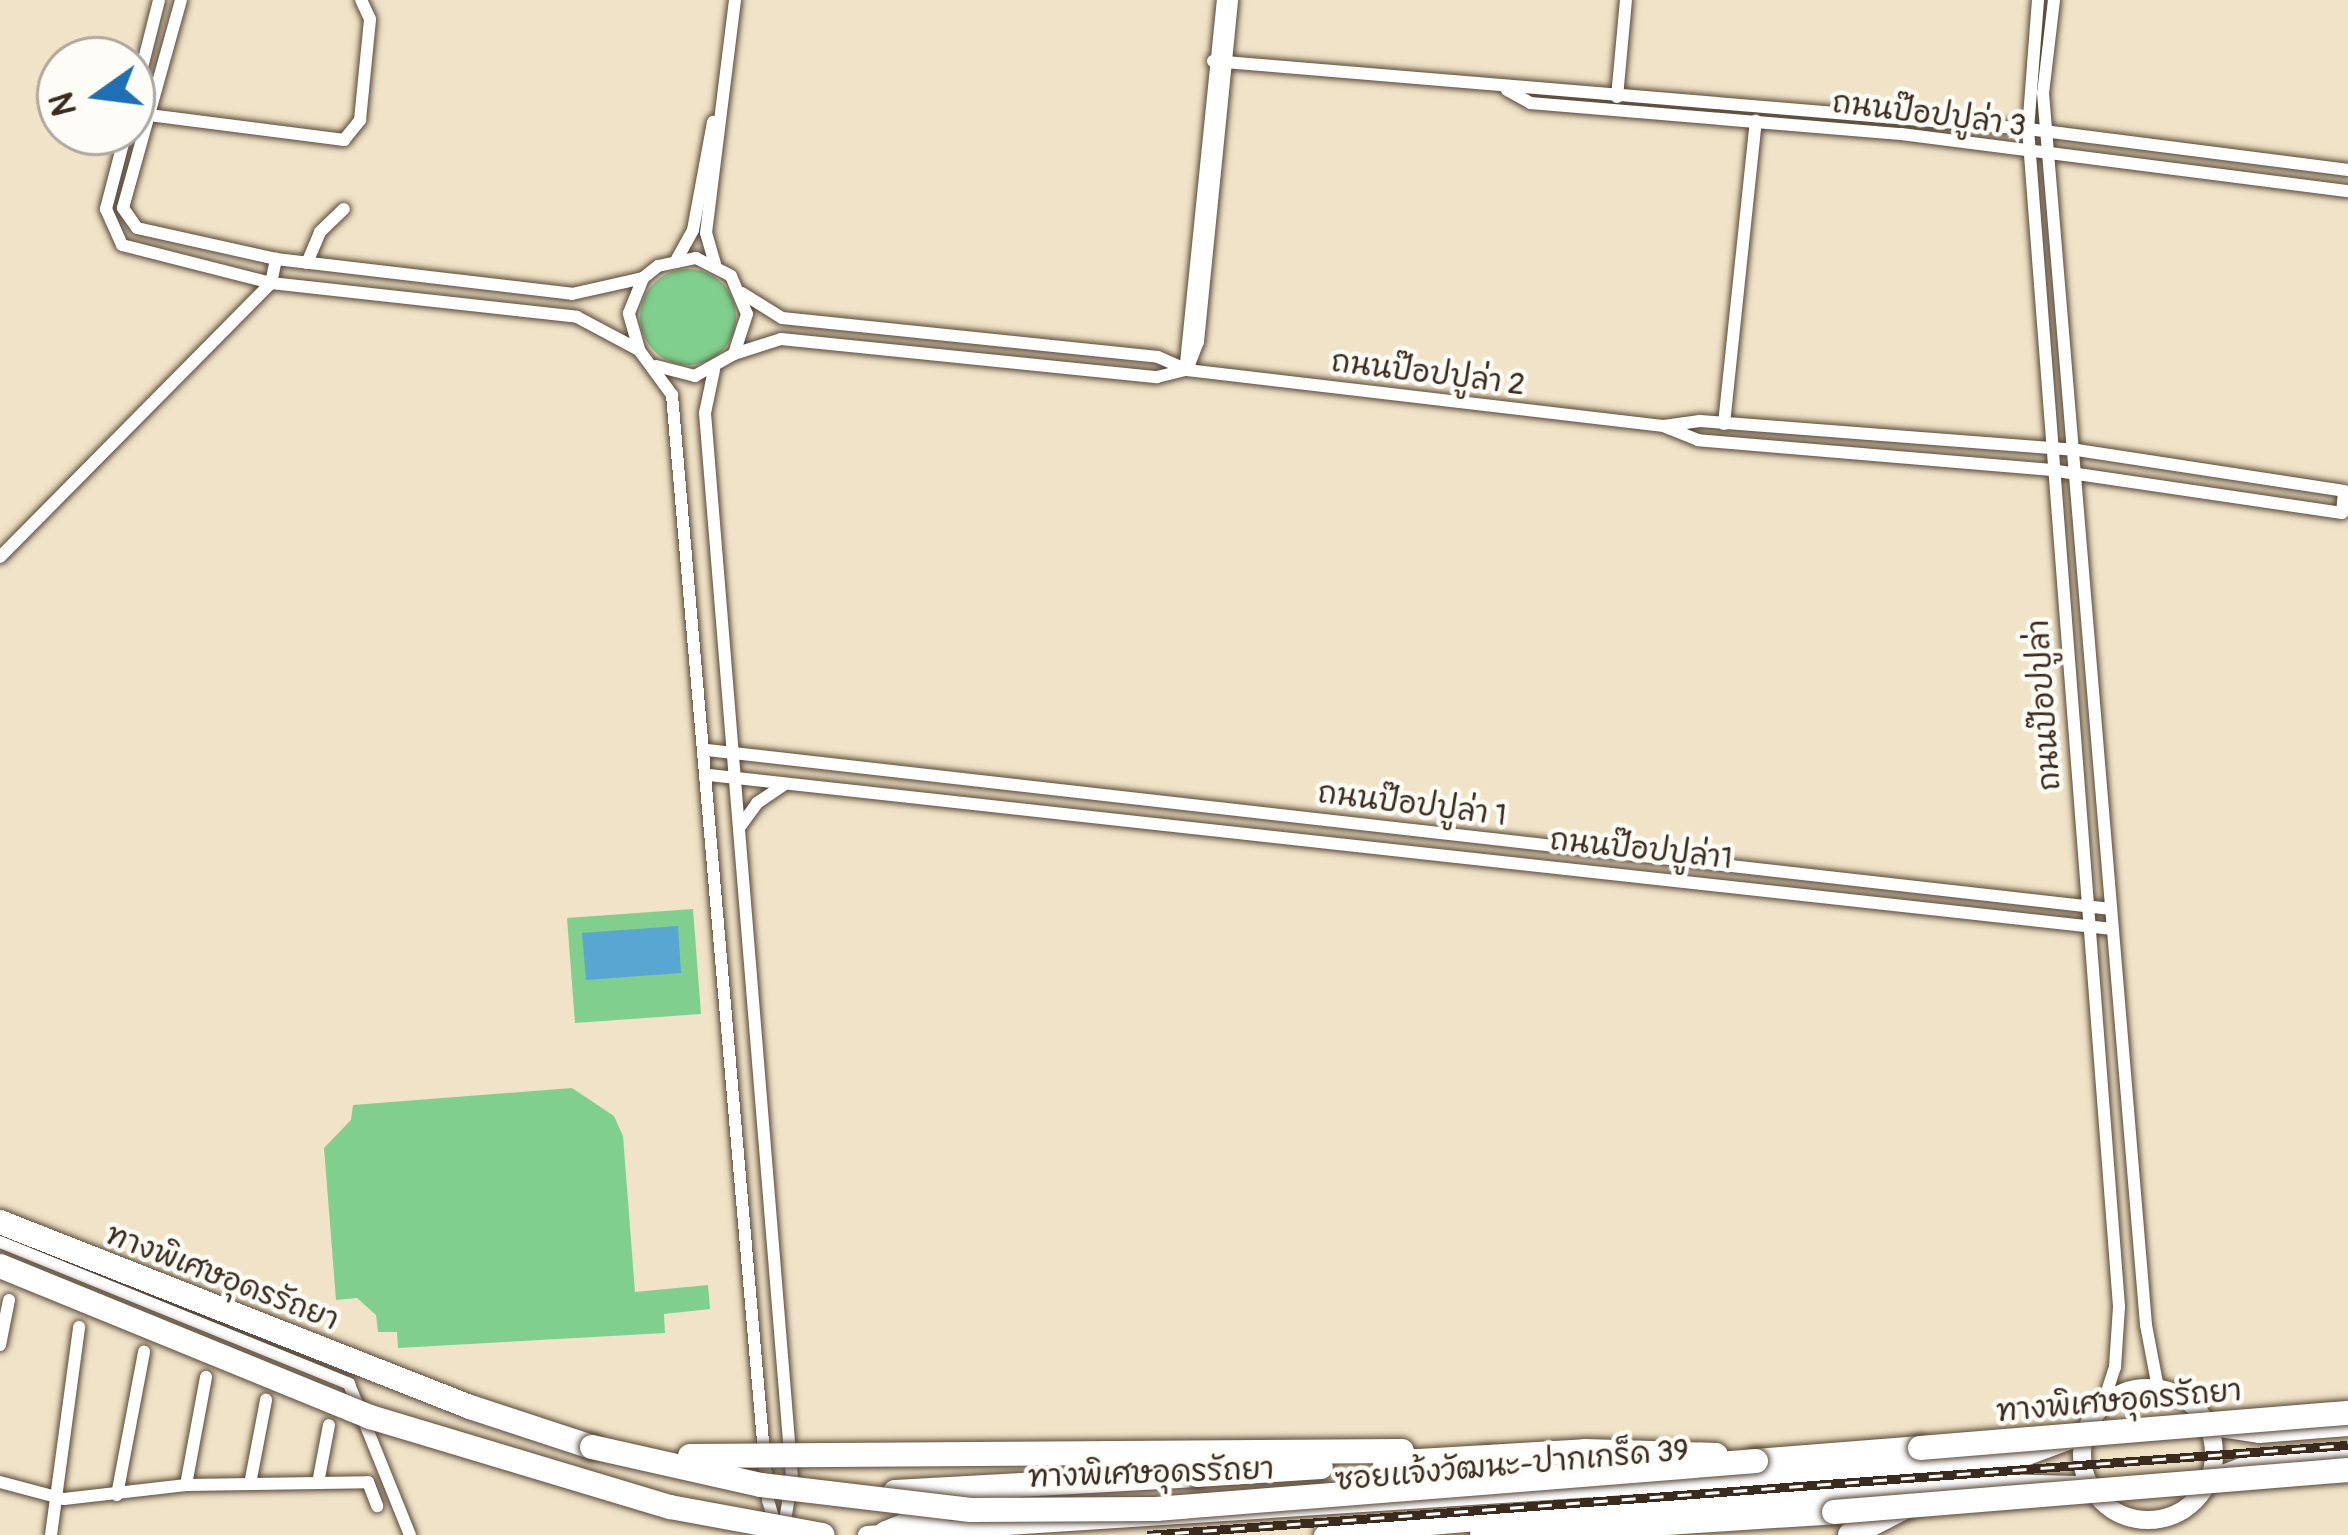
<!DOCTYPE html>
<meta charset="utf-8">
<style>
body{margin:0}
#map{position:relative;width:2348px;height:1535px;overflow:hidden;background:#f1e3c7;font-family:Pangolin,"Playpen Sans Thai",sans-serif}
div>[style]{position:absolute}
.green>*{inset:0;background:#81cf8e}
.round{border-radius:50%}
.water>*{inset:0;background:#58a7d2}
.roads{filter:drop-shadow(0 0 3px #564637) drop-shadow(0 0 3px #564637)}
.street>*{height:12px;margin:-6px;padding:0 6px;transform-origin:6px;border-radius:6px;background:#fff}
.secondary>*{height:18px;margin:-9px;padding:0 9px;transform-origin:9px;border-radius:9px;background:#fff}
.secondary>.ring{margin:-9px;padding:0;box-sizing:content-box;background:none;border:18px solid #fff;border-radius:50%}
.highway>*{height:24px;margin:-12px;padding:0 12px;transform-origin:12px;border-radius:12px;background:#fff}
.rail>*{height:9px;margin-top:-4.5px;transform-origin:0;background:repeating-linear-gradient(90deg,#fdfcf7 0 14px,#3b2a1e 0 28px);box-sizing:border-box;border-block:3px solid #3b2a1e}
.bridges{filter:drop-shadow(0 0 3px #564637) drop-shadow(0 0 3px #564637)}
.highway-bridge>*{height:24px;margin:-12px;padding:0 12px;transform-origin:12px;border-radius:12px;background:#fff}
span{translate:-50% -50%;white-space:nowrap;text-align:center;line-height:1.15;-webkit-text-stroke:9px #fdfcf7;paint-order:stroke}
.street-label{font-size:30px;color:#3b2a1e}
.north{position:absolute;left:36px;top:36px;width:120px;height:120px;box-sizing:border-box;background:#fdfcf7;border:3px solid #afa8a0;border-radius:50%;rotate:256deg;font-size:33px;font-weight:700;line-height:48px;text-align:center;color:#3b2a1e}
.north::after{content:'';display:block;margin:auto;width:42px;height:54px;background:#1f6fb2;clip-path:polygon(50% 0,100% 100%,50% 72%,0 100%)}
</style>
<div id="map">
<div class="green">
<div class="round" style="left:640px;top:269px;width:96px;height:96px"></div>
<div style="clip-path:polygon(693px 909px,701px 1014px,575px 1023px,567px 918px)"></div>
<div style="clip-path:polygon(572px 1088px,614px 1116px,623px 1136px,635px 1292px,708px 1285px,710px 1309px,664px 1314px,665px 1333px,398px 1348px,397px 1332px,378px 1332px,376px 1315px,357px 1298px,336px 1300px,324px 1148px,351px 1120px,353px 1105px)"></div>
</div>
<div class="water">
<div style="clip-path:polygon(678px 926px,681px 973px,586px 980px,582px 933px)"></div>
</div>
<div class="roads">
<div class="street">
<div style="left:181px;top:0;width:216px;rotate:105.6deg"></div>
<div style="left:123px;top:208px;width:24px;rotate:55deg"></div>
<div style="left:137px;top:228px;width:142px;rotate:12.6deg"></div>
<div style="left:276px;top:259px;width:298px;rotate:6.7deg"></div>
<div style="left:572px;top:294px;width:73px;rotate:-12.7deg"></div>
<div style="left:2038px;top:0;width:129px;rotate:94.4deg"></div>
<div style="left:2028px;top:129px;width:1182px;rotate:85.58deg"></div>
<div style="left:2119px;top:1307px;width:60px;rotate:93.8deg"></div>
<div style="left:2115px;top:1367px;width:39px;rotate:108deg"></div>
<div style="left:2054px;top:0;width:94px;rotate:96.7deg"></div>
<div style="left:2043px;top:93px;width:1236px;rotate:85.22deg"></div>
<div style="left:2146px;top:1325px;width:64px;rotate:79.2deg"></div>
<div style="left:1213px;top:61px;width:818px;rotate:4.77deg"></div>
<div style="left:2028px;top:129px;width:323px;rotate:7.3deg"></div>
<div style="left:1507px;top:90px;width:26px;rotate:29deg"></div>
<div style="left:1530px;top:103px;width:372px;rotate:4.8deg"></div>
<div style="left:1901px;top:134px;width:451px;rotate:7.3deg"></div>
<div style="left:1617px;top:97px;width:97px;rotate:-84.7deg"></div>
<div style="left:132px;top:107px;width:110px;rotate:-75.8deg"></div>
<div style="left:149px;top:115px;width:197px;rotate:7.3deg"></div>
<div style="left:344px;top:140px;width:26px;rotate:-51deg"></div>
<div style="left:360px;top:120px;width:101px;rotate:-84.3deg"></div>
<div style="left:370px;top:19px;width:21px;rotate:-115deg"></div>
<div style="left:126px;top:132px;width:80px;rotate:104.6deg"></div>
<div style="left:106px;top:209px;width:39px;rotate:66deg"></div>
<div style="left:122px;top:245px;width:154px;rotate:14.3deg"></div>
<div style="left:271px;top:283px;width:308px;rotate:6.3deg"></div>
<div style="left:577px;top:317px;width:70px;rotate:28deg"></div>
<div style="left:639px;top:350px;width:56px;rotate:53.7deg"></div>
<div style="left:672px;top:395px;width:1109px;rotate:85.03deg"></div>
<div style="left:768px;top:1500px;width:29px;rotate:74deg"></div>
<div style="left:677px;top:259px;width:33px;rotate:-61deg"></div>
<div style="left:693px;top:230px;width:110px;rotate:-79.5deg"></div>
<div style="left:307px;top:263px;width:34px;rotate:-67deg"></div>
<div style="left:320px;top:232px;width:33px;rotate:-44deg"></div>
<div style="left:715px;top:264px;width:32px;rotate:-106deg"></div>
<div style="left:706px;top:233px;width:235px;rotate:-82.9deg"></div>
<div style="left:742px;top:293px;width:47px;rotate:32deg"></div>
<div style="left:782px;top:318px;width:378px;rotate:5.9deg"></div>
<div style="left:1158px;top:357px;width:32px;rotate:24deg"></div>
<div style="left:1187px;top:370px;width:480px;rotate:6.7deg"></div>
<div style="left:1664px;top:426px;width:36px;rotate:-8deg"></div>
<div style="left:1700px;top:421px;width:378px;rotate:4.4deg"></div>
<div style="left:2077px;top:450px;width:270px;rotate:8.7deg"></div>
<div style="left:2344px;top:491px;width:22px;rotate:95deg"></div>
<div style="left:2342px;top:513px;width:293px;rotate:-171.6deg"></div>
<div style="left:2052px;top:470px;width:355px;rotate:-175.2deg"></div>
<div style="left:1698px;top:440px;width:37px;rotate:-158deg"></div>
<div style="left:639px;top:349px;width:37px;rotate:-106deg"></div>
<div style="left:629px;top:313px;width:38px;rotate:-68deg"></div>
<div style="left:643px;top:278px;width:19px;rotate:-39deg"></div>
<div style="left:658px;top:266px;width:39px;rotate:-12deg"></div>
<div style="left:696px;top:258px;width:39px;rotate:27deg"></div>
<div style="left:731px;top:276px;width:41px;rotate:67.2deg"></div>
<div style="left:747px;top:314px;width:42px;rotate:108deg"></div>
<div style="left:734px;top:354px;width:45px;rotate:150.6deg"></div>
<div style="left:695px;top:376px;width:40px;rotate:-165.6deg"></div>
<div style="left:734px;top:354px;width:49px;rotate:-17.7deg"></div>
<div style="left:781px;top:339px;width:378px;rotate:5.8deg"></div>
<div style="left:1157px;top:377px;width:30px;rotate:-14deg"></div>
<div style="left:1186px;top:363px;width:365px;rotate:-84.2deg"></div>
<div style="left:714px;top:370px;width:44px;rotate:101.8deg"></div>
<div style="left:705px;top:413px;width:1069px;rotate:85.33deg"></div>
<div style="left:792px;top:1478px;width:50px;rotate:99.3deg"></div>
<div style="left:1187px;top:370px;width:30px;rotate:-69deg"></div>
<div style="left:1198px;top:342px;width:344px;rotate:-84.3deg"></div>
<div style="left:1724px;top:424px;width:305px;rotate:-84deg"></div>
<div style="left:0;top:557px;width:385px;rotate:-45.3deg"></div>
<div style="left:271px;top:283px;width:25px;rotate:-78deg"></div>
<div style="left:707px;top:750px;width:1413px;rotate:6.46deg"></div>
<div style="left:709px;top:775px;width:1412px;rotate:6.26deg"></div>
<div style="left:739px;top:828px;width:31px;rotate:-54deg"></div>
<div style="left:757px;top:803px;width:32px;rotate:-34deg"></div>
<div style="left:0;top:1242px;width:377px;rotate:22.1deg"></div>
<div style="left:349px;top:1384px;width:163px;rotate:68deg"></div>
<div style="left:0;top:1345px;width:46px;rotate:-78.7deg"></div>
<div style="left:0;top:1482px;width:66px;rotate:14.9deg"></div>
<div style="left:64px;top:1499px;width:123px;rotate:-6.5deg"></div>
<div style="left:186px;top:1485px;width:182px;rotate:-0.9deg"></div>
<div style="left:368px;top:1482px;width:26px;rotate:69deg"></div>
<div style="left:318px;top:1483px;width:59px;rotate:-79.3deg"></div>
<div style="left:250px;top:1484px;width:86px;rotate:-79.2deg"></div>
<div style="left:186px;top:1485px;width:110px;rotate:-79.5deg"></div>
<div style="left:117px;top:1495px;width:146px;rotate:-79.3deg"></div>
<div style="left:51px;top:1535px;width:210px;rotate:-82.3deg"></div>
</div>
<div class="secondary">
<div class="ring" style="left:2082px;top:1388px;width:114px;height:114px"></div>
<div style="left:2221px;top:1428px;width:38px;rotate:9deg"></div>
<div style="left:2259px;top:1434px;width:89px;rotate:-4.5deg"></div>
<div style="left:2223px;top:1474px;width:33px;rotate:-21deg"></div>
<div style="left:2254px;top:1462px;width:94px;rotate:-4.3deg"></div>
<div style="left:867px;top:1535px;width:1149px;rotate:-3.69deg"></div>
<div style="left:2014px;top:1461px;width:58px;rotate:-20.3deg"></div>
<div style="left:1323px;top:1535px;width:632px;rotate:-4.81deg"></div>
<div style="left:1953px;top:1482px;width:125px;rotate:1.4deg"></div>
</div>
<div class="highway">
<div style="left:0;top:1222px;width:505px;rotate:21.49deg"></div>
<div style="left:470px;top:1407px;width:128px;rotate:18.2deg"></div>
<div style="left:1487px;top:1459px;width:115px;rotate:14deg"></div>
<div style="left:1756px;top:1461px;width:165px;rotate:-4.5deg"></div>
<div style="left:895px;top:1492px;width:302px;rotate:-3.2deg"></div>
<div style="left:886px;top:1533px;width:69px;rotate:-22.1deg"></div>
<div style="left:1482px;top:1535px;width:353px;rotate:-3.7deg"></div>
<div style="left:1850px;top:1535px;width:116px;rotate:-27.2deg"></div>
</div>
</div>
<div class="rail">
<div style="left:1147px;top:1535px;width:1204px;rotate:-4.29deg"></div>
</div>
<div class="bridges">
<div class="highway-bridge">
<div style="left:0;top:1266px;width:400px;rotate:22.2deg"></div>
<div style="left:370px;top:1417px;width:313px;rotate:16.7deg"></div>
<div style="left:670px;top:1507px;width:155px;rotate:10.4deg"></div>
<div style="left:592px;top:1447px;width:173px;rotate:12.7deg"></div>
<div style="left:761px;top:1485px;width:211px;rotate:6.8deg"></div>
<div style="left:971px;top:1510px;width:185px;rotate:-0.3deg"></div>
<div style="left:1156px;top:1509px;width:602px;rotate:-4.57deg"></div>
<div style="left:1920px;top:1448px;width:429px;rotate:-4.7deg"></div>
<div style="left:690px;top:1456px;width:712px;rotate:-0.4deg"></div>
<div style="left:1385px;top:1463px;width:200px;rotate:-3.4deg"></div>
<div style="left:1585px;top:1451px;width:131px;rotate:1.7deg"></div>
<div style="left:1197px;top:1475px;width:124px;rotate:-3.7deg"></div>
<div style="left:1834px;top:1512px;width:516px;rotate:-4.67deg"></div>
</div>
</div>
<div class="street-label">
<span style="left:1929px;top:115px;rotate:7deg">ถนนป๊อปปูล่า 3</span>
<span style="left:1428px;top:374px;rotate:7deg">ถนนป๊อปปูล่า 2</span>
<span style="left:2045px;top:705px;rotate:-94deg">ถนนป๊อปปูล่า</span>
<span style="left:1412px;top:805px;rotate:7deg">ถนนป๊อปปูล่า 1</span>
<span style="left:1641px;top:850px;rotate:6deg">ถนนป๊อปปูล่า1</span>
<span style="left:222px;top:1278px;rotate:21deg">ทางพิเศษอุดรรัถยา</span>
<span style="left:2119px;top:1402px;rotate:-5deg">ทางพิเศษอุดรรัถยา</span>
<span style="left:1512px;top:1466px;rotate:-5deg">ซอยแจ้งวัฒนะ-ปากเกร็ด 39</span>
<span style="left:1151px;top:1474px;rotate:-2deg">ทางพิเศษอุดรรัถยา</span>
</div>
<div class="north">N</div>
</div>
